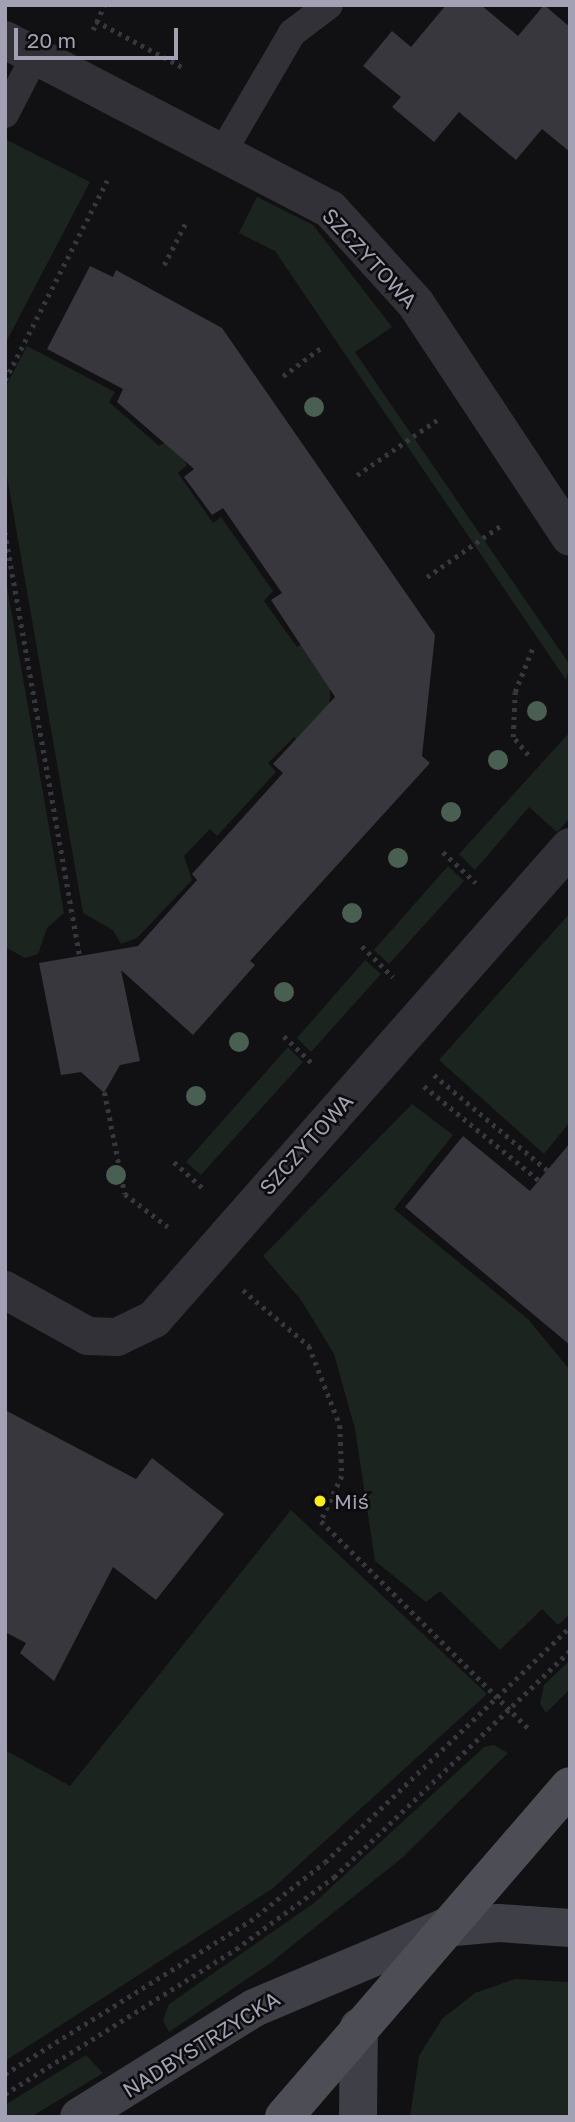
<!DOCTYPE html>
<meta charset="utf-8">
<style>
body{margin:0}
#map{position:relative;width:575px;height:2122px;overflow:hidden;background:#111012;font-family:"Golos Text",sans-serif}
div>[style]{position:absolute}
.green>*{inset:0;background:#1c241f}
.building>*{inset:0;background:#38373d}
.path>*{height:4.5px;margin-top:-2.25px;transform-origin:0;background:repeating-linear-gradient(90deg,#37373e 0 3.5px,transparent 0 8.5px)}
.lane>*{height:28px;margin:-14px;padding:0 14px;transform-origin:14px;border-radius:14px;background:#323137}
.street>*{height:38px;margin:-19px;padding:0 19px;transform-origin:19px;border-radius:19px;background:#323137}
.secondary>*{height:38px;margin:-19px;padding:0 19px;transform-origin:19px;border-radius:19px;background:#3f3f47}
.primary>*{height:38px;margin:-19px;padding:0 19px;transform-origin:19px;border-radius:19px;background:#4d4d56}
.trees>*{width:20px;height:20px;margin:-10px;border-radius:50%;background:#495f51}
.dots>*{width:19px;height:19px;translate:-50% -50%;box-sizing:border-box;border:4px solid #0c0b0d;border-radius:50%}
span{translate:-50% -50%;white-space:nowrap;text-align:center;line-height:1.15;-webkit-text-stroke:5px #0c0b0d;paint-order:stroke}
.street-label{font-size:21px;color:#a1a1b3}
.poi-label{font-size:21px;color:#a1a1b3}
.left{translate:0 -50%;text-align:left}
.frame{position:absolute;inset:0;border:7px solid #a1a1b3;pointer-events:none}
.scale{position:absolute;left:14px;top:28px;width:164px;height:32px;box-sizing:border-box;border:4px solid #a1a1b3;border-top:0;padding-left:9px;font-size:21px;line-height:24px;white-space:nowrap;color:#a1a1b3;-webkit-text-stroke:5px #0c0b0d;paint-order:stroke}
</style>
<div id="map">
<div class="green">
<div style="clip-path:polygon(5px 139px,90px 182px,5px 344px)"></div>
<div style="clip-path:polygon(257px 197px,313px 225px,392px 327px,355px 352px,570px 665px,566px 680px,275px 251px,239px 233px)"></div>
<div style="clip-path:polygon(27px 346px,115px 392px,109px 402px,159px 446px,169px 440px,187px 465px,178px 473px,213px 523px,221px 517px,273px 591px,264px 601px,297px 647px,307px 640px,331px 673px,329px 716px,302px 744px,294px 737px,268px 763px,276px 772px,217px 836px,210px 829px,184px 856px,192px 880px,137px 938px,121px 944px,113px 930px,83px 913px,5px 465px,5px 388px)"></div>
<div style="clip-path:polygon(5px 575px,64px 913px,47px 928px,38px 954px,25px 958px,5px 947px)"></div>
<div style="clip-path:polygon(570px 732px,570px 818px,557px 832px,529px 807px,475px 870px,459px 854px)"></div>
<div style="clip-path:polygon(448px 866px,464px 881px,389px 964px,374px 950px)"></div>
<div style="clip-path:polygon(570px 913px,570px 1122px,544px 1154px,439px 1060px)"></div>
<div style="clip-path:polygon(365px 960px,381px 974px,311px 1052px,297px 1038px)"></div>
<div style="clip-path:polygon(288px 1047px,303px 1062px,201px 1175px,186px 1162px)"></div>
<div style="clip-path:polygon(412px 1104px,453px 1135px,394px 1209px,528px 1319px,570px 1370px,570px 1614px,558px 1625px,542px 1609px,500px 1650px,440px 1591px,426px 1602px,375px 1561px,355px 1429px,334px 1354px,301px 1300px,263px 1256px)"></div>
<div style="clip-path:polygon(291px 1510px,487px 1694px,272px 1889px,5px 2061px,5px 1750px,70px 1786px)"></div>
<div style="clip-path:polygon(570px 1660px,570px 1689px,546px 1713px,540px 1704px,544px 1685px)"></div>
<div style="clip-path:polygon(494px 1745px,508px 1753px,402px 1858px,269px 1964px,169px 2032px,163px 2020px,169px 2004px,314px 1903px,484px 1747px)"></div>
<div style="clip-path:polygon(515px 1979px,570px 1982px,570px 2117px,410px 2117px,419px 2056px,442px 2019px,475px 1993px)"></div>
<div style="clip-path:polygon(86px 2055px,103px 2073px,31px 2117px,5px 2117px,5px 2105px)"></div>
</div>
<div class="building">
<div style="clip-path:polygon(446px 5px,481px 5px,518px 36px,544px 5px,570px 27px,570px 152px,542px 129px,516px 160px,459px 112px,434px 142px,392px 107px,401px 97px,363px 66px,392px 31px,411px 47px)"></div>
<div style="clip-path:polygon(90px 266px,113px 277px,116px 270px,222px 328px,435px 635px,422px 756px,430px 763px,250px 961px,255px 965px,193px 1035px,121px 970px,140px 1061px,120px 1065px,104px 1093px,81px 1072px,61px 1075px,39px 963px,138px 946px,197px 880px,192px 874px,283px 773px,273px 764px,335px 697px,271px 600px,282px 593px,223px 508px,212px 515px,184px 477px,194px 469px,117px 402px,123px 389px,47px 349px)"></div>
<div style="clip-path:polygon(463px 1136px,530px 1191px,570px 1143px,570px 1345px,405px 1207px)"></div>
<div style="clip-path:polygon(5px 1410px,136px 1479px,152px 1458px,224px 1514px,156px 1600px,113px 1567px,54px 1681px,20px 1653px,26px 1643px,5px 1632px)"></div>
</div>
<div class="path">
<div style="left:96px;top:21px;width:98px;rotate:28.1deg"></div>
<div style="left:93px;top:30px;width:27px;rotate:-66deg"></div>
<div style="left:164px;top:265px;width:48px;rotate:-62.9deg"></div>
<div style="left:283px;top:376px;width:49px;rotate:-36.6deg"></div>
<div style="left:5px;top:380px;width:224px;rotate:-62.9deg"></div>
<div style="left:357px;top:475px;width:97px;rotate:-34.5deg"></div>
<div style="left:5px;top:532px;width:431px;rotate:80deg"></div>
<div style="left:427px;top:577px;width:93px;rotate:-34.9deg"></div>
<div style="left:528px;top:755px;width:23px;rotate:-130deg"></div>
<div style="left:513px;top:737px;width:45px;rotate:-87.5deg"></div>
<div style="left:515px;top:692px;width:48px;rotate:-68.2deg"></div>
<div style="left:443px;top:852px;width:45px;rotate:43.2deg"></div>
<div style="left:362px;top:946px;width:44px;rotate:45deg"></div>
<div style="left:284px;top:1036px;width:40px;rotate:44deg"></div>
<div style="left:434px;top:1075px;width:177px;rotate:40deg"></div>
<div style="left:103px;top:1084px;width:112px;rotate:78.7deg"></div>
<div style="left:125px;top:1194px;width:54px;rotate:37.5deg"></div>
<div style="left:424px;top:1086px;width:189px;rotate:39.4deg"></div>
<div style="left:174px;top:1162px;width:42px;rotate:42.1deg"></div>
<div style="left:243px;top:1290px;width:87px;rotate:40.3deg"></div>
<div style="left:309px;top:1346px;width:85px;rotate:68.6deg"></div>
<div style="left:340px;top:1425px;width:51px;rotate:87.8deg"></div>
<div style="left:342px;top:1476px;width:50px;rotate:115deg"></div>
<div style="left:321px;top:1521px;width:297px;rotate:45deg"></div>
<div style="left:5px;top:1555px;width:57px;rotate:28.4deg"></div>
<div style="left:5px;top:2074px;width:289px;rotate:-32deg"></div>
<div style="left:250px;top:1921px;width:95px;rotate:-38.2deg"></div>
<div style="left:325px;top:1862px;width:339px;rotate:-43.8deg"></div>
<div style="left:5px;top:2094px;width:273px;rotate:-32.1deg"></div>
<div style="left:236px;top:1949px;width:122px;rotate:-36.3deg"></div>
<div style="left:334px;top:1877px;width:327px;rotate:-43.8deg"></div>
</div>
<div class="lane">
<div style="left:5px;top:114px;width:65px;rotate:-62.7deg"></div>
<div style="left:222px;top:153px;width:139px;rotate:-59.7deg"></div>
<div style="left:292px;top:33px;width:46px;rotate:-37.1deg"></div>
</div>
<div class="street">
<div style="left:5px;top:40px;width:366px;rotate:27.5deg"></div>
<div style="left:330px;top:209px;width:128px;rotate:47.8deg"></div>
<div style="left:416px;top:304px;width:279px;rotate:56.5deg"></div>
<div style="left:5px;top:1290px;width:95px;rotate:29deg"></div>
<div style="left:88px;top:1336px;width:29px;rotate:2deg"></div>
<div style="left:117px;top:1337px;width:41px;rotate:-25.9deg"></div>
<div style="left:154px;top:1319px;width:629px;rotate:-48.61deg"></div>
</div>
<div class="secondary">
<div style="left:79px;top:2117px;width:206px;rotate:-31.9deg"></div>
<div style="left:254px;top:2008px;width:205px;rotate:-22.9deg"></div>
<div style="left:443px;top:1928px;width:56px;rotate:-5.1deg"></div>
<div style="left:499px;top:1923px;width:71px;rotate:4deg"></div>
<div style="left:358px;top:2117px;width:90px;rotate:-89.4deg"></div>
</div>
<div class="primary">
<div style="left:284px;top:2117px;width:437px;rotate:-49.2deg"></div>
</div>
<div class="trees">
<div style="left:314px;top:407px"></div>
<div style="left:537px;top:711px"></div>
<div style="left:498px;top:760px"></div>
<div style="left:451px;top:812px"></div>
<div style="left:398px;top:858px"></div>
<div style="left:352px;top:913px"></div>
<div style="left:284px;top:992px"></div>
<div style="left:239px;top:1042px"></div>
<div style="left:196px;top:1096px"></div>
<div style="left:116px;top:1175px"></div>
</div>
<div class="dots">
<div style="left:320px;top:1501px;background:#faeb20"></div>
</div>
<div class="street-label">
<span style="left:370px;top:258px;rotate:47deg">SZCZYTOWA</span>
<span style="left:306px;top:1144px;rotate:-48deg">SZCZYTOWA</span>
<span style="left:201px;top:2044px;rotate:-32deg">NADBYSTRZYCKA</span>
</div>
<div class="poi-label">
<span class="left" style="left:334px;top:1501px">Miś</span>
</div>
<div class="frame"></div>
<div class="scale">20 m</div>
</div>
